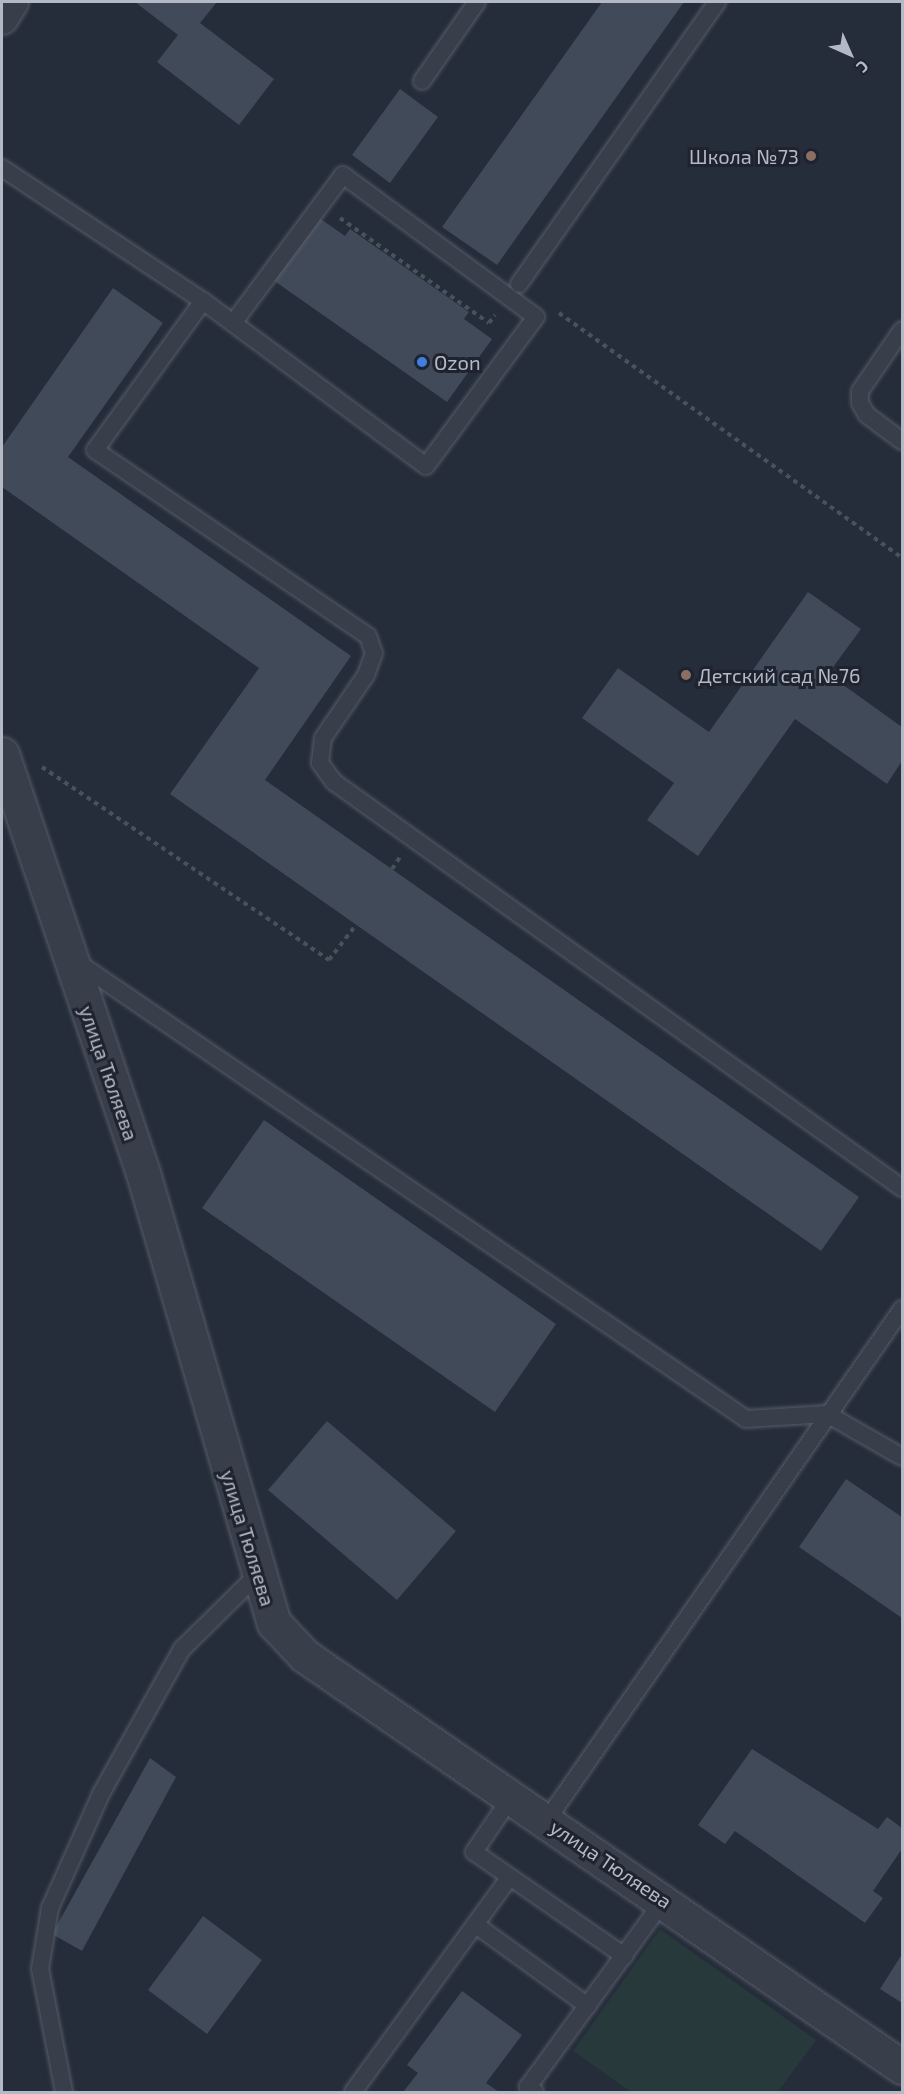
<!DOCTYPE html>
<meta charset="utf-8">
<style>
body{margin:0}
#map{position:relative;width:904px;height:2094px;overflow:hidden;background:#252c3a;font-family:"Exo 2",sans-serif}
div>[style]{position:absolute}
.green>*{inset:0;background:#28393c}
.building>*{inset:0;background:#414a59}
.path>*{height:4px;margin-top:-2px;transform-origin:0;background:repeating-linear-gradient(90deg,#455458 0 4.5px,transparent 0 9px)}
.roads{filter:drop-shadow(0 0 2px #575c68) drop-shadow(0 0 2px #575c68)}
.service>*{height:16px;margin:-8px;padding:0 8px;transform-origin:8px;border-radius:8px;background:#383e4a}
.minor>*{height:32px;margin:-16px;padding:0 16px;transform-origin:16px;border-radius:16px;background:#383e4a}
.tertiary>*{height:33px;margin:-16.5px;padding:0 16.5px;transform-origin:16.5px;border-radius:16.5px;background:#383e4a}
.dots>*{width:16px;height:16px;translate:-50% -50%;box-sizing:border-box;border:3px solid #1e232f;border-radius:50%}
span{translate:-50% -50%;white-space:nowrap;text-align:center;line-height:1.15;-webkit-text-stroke:6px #1e232f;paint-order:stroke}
.poi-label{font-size:20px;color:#b4b9c6}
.right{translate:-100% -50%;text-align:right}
.left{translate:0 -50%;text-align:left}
.street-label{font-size:20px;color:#b4b9c6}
.frame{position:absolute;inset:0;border:3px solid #b4b9c6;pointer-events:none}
.north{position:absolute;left:820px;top:24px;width:60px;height:60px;-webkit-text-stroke:4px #1e232f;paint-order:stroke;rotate:135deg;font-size:16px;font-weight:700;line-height:24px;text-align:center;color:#b4b9c6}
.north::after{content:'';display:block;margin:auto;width:21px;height:27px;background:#b4b9c6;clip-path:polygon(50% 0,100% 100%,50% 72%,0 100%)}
</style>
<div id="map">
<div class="green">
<div style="clip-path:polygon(660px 1929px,816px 2040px,778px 2092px,631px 2092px,573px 2051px)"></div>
</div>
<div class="building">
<div style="clip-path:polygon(135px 2px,217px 2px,200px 23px,274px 79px,239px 125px,157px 62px,178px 35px)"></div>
<div style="clip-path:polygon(602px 2px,684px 2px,497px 265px,442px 227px)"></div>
<div style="clip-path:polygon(400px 89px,438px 117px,390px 183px,352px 155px)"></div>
<div style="clip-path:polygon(318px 217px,345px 236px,350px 229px,469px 312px,464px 319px,492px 339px,447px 402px,273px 280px)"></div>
<div style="clip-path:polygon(113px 288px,163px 323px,68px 457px,351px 656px,265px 780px,859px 1197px,821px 1251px,170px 794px,259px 668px,2px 487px,2px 447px)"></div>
<div style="clip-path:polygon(808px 592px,861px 629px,828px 674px,902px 727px,902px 761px,887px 784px,795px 719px,698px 856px,647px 820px,674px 783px,582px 718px,618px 668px,709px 732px)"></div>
<div style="clip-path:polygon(264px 1120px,556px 1324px,495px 1412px,202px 1208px)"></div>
<div style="clip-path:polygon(327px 1421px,456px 1531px,397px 1600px,268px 1490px)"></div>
<div style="clip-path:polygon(846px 1479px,902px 1517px,902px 1618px,799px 1547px)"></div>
<div style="clip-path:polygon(752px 1749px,878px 1829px,887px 1817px,902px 1828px,902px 1849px,873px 1891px,883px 1898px,865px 1923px,735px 1831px,725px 1844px,698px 1825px)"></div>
<div style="clip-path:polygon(150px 1758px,176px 1777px,82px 1951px,52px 1934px)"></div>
<div style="clip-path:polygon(203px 1916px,262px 1960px,207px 2034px,148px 1990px)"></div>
<div style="clip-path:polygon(902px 1954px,902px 2003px,880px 1989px)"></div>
<div style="clip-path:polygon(462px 1991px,522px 2035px,486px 2083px,499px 2092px,403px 2092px,418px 2073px,407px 2065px)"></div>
</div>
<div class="path">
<div style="left:340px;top:218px;width:182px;rotate:35.2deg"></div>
<div style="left:489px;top:323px;width:10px;rotate:-53deg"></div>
<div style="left:559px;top:313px;width:422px;rotate:35.5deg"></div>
<div style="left:42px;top:767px;width:346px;rotate:33.9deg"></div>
<div style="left:329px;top:960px;width:44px;rotate:-52.4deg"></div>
<div style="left:392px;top:869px;width:14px;rotate:-56deg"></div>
</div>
<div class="roads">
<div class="service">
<div style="left:422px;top:81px;width:96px;rotate:-55.2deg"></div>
<div style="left:2px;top:168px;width:241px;rotate:33.5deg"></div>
<div style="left:203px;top:301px;width:277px;rotate:36.5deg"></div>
<div style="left:426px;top:466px;width:185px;rotate:-53.6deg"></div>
<div style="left:536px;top:317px;width:240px;rotate:-143.7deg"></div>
<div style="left:343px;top:175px;width:184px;rotate:126.6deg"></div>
<div style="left:519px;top:284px;width:345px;rotate:-54.9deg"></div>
<div style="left:203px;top:301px;width:184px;rotate:125.9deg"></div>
<div style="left:95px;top:450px;width:330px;rotate:34.3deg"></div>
<div style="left:368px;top:636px;width:18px;rotate:71deg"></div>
<div style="left:374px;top:653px;width:23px;rotate:110deg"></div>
<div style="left:366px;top:675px;width:76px;rotate:124.3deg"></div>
<div style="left:323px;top:738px;width:25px;rotate:97deg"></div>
<div style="left:320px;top:763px;width:24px;rotate:54deg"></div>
<div style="left:334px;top:782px;width:698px;rotate:35.56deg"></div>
<div style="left:902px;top:330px;width:74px;rotate:124.5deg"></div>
<div style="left:860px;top:391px;width:12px;rotate:90deg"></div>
<div style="left:860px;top:403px;width:14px;rotate:60deg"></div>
<div style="left:867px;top:415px;width:44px;rotate:36.6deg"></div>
<div style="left:74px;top:960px;width:814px;rotate:34.33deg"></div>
<div style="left:746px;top:1419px;width:81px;rotate:-3.5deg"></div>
<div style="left:827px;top:1414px;width:86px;rotate:29.8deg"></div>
<div style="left:512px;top:1796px;width:68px;rotate:124.2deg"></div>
<div style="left:474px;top:1852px;width:183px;rotate:34.7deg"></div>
<div style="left:547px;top:1820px;width:622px;rotate:-55.21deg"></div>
<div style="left:476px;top:1925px;width:138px;rotate:35.9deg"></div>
<div style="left:64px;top:2092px;width:125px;rotate:-101deg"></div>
<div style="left:40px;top:1969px;width:62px;rotate:-80.7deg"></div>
<div style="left:50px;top:1908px;width:127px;rotate:-65.9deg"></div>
<div style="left:102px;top:1792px;width:164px;rotate:-60.8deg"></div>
<div style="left:182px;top:1649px;width:105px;rotate:-44.6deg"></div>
<div style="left:353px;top:2092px;width:266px;rotate:-53.9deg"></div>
<div style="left:535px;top:2092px;width:9px;rotate:-144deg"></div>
<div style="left:528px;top:2087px;width:231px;rotate:-54deg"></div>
</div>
<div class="minor">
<div style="left:2px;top:18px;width:19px;rotate:-58deg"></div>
</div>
<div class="tertiary">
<div style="left:2px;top:754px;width:442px;rotate:71.4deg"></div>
<div style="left:143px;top:1173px;width:469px;rotate:73.8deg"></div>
<div style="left:274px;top:1623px;width:45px;rotate:46.8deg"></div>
<div style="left:305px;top:1656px;width:725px;rotate:34.55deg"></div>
</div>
</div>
<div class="dots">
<div style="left:811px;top:156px;background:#8d6e63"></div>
<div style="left:422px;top:362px;background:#3f7fe0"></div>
<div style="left:686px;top:675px;background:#8d6e63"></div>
</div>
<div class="poi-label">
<span class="right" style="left:799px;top:156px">Школа №73</span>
<span class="left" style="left:434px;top:362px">Ozon</span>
<span class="left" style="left:698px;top:675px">Детский сад №76</span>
</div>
<div class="street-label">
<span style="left:109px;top:1073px;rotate:71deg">улица Тюляева</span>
<span style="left:248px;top:1538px;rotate:73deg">улица Тюляева</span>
<span style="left:611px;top:1864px;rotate:34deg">улица Тюляева</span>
</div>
<div class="frame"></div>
<div class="north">С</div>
</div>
